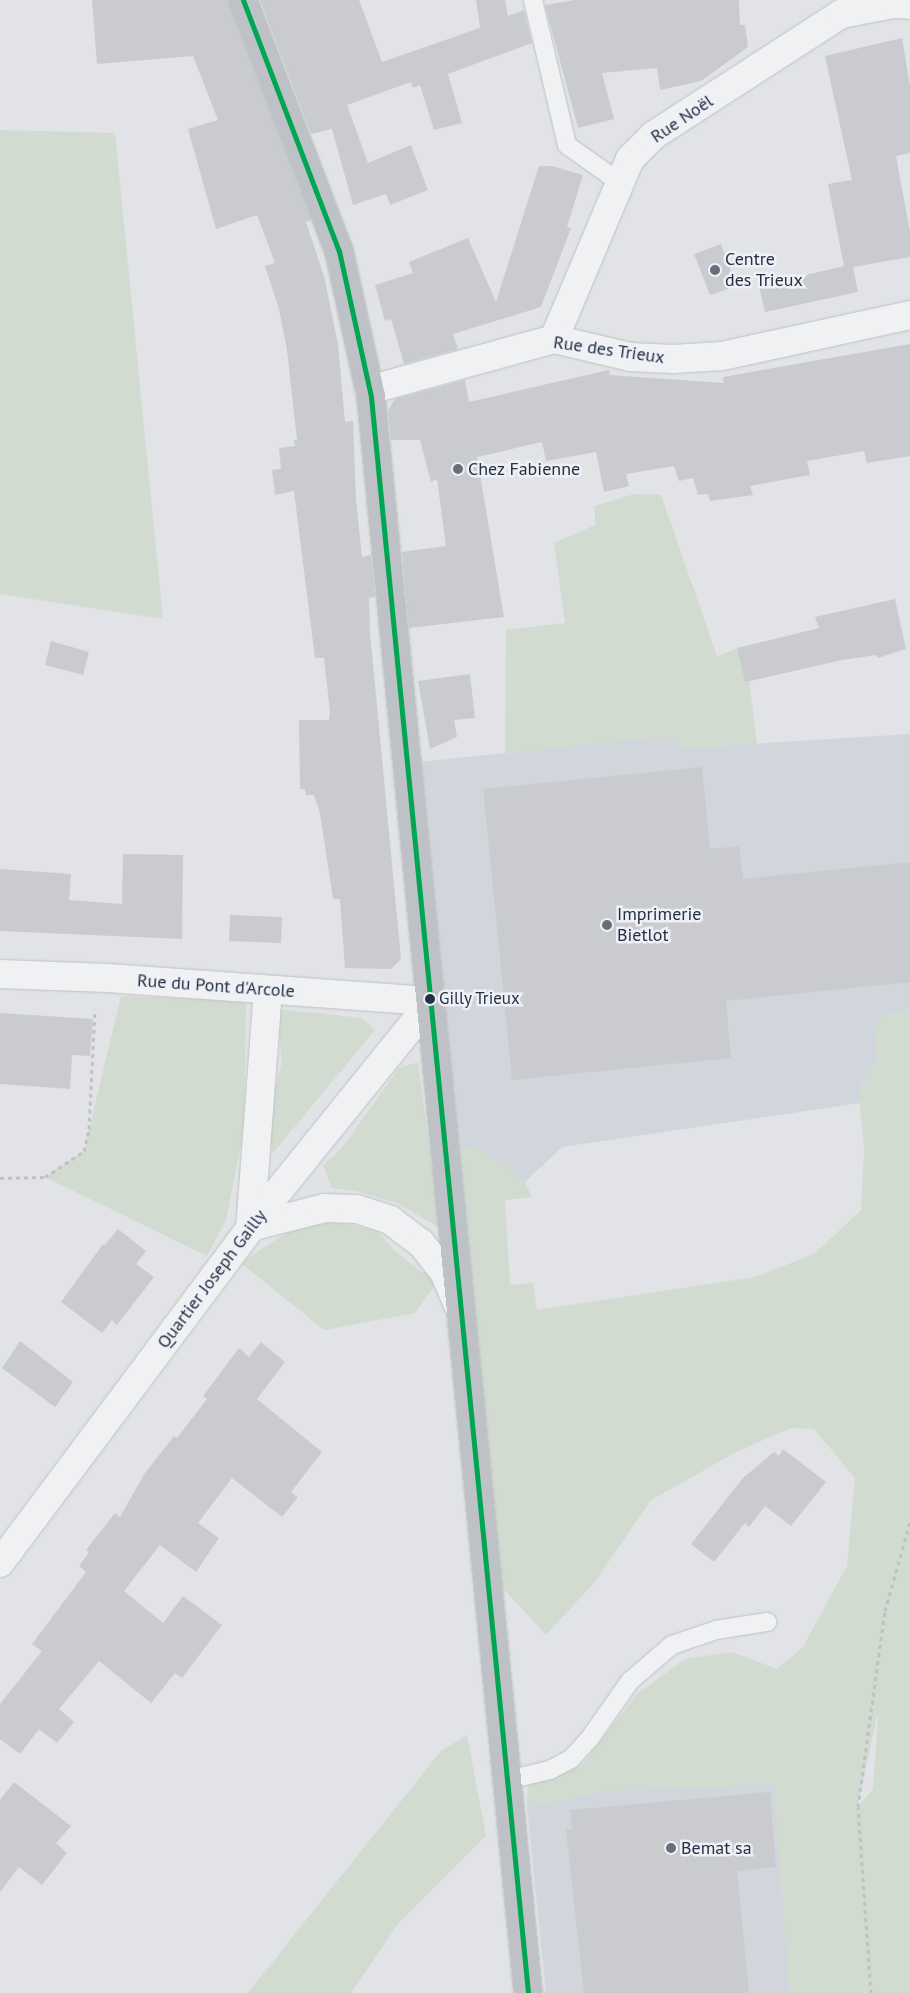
<!DOCTYPE html>
<meta charset="utf-8">
<style>
body{margin:0}
#map{position:relative;width:910px;height:1993px;overflow:hidden;background:#e1e3e6;font-family:"PT Sans",sans-serif}
div>[style]{position:absolute}
.built>*{inset:0;background:#d1d6dd}
.green>*{inset:0;background:#d1dbd0}
.building>*{inset:0;background:#c9cbcf}
.path>*{height:3px;margin-top:-1.5px;transform-origin:0;background:repeating-linear-gradient(90deg,#bfc1c6 0 4px,transparent 0 8px)}
.roads{filter:drop-shadow(0 0 1px #bfc1c4) drop-shadow(0 0 1px #bfc1c4)}
.lane>*{height:18px;margin:-9px;padding:0 9px;transform-origin:9px;border-radius:9px;background:#f0f1f3}
.street>*{height:28px;margin:-14px;padding:0 14px;transform-origin:14px;border-radius:14px;background:#f0f1f3}
.secondary>*{height:28px;margin:-14px;padding:0 14px;transform-origin:14px;border-radius:14px;background:#bec1c6}
.bus-1>*{height:5px;margin:-2.5px;padding:0 2.5px;transform-origin:2.5px;border-radius:2.5px;background:#00a651}
.dots>*{width:14px;height:14px;translate:-50% -50%;box-sizing:border-box;border:2px solid #eef1f7;border-radius:50%}
span{translate:-50% -50%;white-space:nowrap;text-align:center;line-height:1.15;-webkit-text-stroke:5px #eef1f7;paint-order:stroke}
.bus-label{font-size:17px;color:#253042}
.left{translate:0 -50%;text-align:left}
.street-label{font-size:18px;color:#253042}
.poi-label{font-size:18px;color:#253042}
</style>
<div id="map">
<div class="built">
<div style="clip-path:polygon(910px 734px,910px 1009px,874px 1020px,877px 1058px,861px 1087px,860px 1103px,562px 1147px,525px 1182px,474px 1145px,459px 1152px,419px 762px,665px 736px,686px 748px)"></div>
<div style="clip-path:polygon(765px 1784px,773px 1785px,777px 1804px,790px 1993px,546px 1993px,527px 1807px,604px 1791px)"></div>
</div>
<div class="green">
<div style="clip-path:polygon(0 130px,115px 133px,163px 619px,0 594px)"></div>
<div style="clip-path:polygon(634px 494px,661px 495px,717px 656px,742px 647px,749px 679px,757px 744px,686px 748px,665px 736px,505px 754px,506px 630px,565px 623px,554px 543px,595px 525px,595px 506px)"></div>
<div style="clip-path:polygon(121px 996px,246px 1001px,244px 1129px,226px 1220px,207px 1256px,45px 1177px,84px 1151px)"></div>
<div style="clip-path:polygon(277px 1009px,362px 1018px,375px 1030px,273px 1153px,267px 1119px,282px 1062px)"></div>
<div style="clip-path:polygon(evenodd,910px 1009px,910px 1993px,790px 1993px,773px 1785px,604px 1791px,527px 1807px,528px 1785px,581px 1766px,637px 1694px,685px 1659px,732px 1652px,777px 1669px,803px 1647px,847px 1566px,855px 1478px,814px 1429px,791px 1428px,738px 1451px,651px 1500px,594px 1583px,546px 1635px,503px 1588px,497px 1574px,459px 1152px,474px 1145px,525px 1182px,532px 1197px,505px 1200px,510px 1285px,533px 1283px,537px 1310px,755px 1277px,814px 1254px,861px 1210px,864px 1151px,859px 1092px,877px 1058px,874px 1020px,910px 1009px,878px 1716px,873px 1789px,858px 1806px,877px 1716px,878px 1716px)"></div>
<div style="clip-path:polygon(418px 1062px,440px 1228px,397px 1203px,356px 1191px,332px 1188px,323px 1165px,341px 1149px,399px 1068px)"></div>
<div style="clip-path:polygon(329px 1220px,377px 1231px,394px 1250px,421px 1272px,444px 1272px,415px 1313px,324px 1330px,241px 1263px,292px 1229px)"></div>
<div style="clip-path:polygon(467px 1735px,486px 1836px,398px 1924px,351px 1993px,248px 1993px,441px 1751px)"></div>
</div>
<div class="building">
<div style="clip-path:polygon(92px 0,228px 0,311px 220px,306px 222px,324px 276px,338px 344px,345px 422px,353px 421px,356px 499px,362px 557px,371px 555px,375px 597px,369px 598px,370px 632px,401px 959px,391px 969px,345px 968px,340px 899px,333px 899px,320px 813px,314px 795px,306px 795px,305px 789px,300px 789px,299px 720px,329px 720px,330px 712px,324px 658px,315px 658px,294px 491px,275px 495px,272px 470px,281px 469px,279px 448px,295px 446px,294px 440px,297px 440px,287px 350px,279px 309px,265px 266px,275px 263px,257px 215px,216px 229px,188px 129px,218px 120px,193px 56px,97px 64px)"></div>
<div style="clip-path:polygon(260px 0,359px 0,382px 62px,480px 28px,476px 0,505px 0,508px 16px,524px 10px,532px 43px,448px 74px,462px 123px,434px 130px,420px 85px,413px 88px,411px 82px,347px 105px,368px 163px,411px 145px,428px 190px,390px 205px,386px 194px,353px 205px,332px 129px,311px 134px)"></div>
<div style="clip-path:polygon(575px 0,739px 0,740px 25px,745px 25px,748px 47px,701px 81px,660px 90px,657px 68px,602px 73px,614px 119px,578px 128px,545px 5px)"></div>
<div style="clip-path:polygon(902px 38px,910px 86px,910px 153px,896px 156px,910px 232px,910px 257px,853px 267px,858px 292px,765px 312px,759px 286px,844px 266px,828px 184px,852px 180px,825px 56px)"></div>
<div style="clip-path:polygon(539px 166px,552px 166px,583px 175px,567px 227px,571px 228px,541px 307px,453px 334px,458px 349px,404px 364px,391px 319px,385px 321px,375px 285px,413px 273px,409px 262px,468px 238px,496px 302px)"></div>
<div style="clip-path:polygon(721px 244px,737px 286px,710px 295px,694px 254px)"></div>
<div style="clip-path:polygon(910px 344px,910px 456px,867px 463px,864px 451px,807px 461px,810px 475px,750px 486px,753px 495px,710px 501px,708px 494px,698px 495px,693px 478px,679px 481px,674px 466px,626px 474px,629px 486px,604px 492px,596px 452px,546px 461px,542px 442px,477px 457px,504px 617px,409px 628px,402px 552px,446px 546px,437px 479px,431px 482px,420px 440px,391px 440px,388px 410px,395px 399px,465px 380px,469px 402px,609px 370px,610px 375px,724px 383px,723px 377px)"></div>
<div style="clip-path:polygon(895px 599px,906px 649px,878px 658px,876px 655px,842px 660px,745px 682px,737px 648px,819px 628px,815px 617px)"></div>
<div style="clip-path:polygon(51px 641px,89px 652px,83px 675px,45px 665px)"></div>
<div style="clip-path:polygon(470px 674px,475px 718px,454px 720px,457px 737px,430px 749px,418px 681px)"></div>
<div style="clip-path:polygon(702px 767px,710px 849px,739px 846px,743px 879px,910px 862px,910px 982px,726px 1001px,731px 1058px,512px 1080px,483px 789px)"></div>
<div style="clip-path:polygon(123px 854px,183px 855px,182px 939px,0 931px,0 869px,71px 874px,69px 900px,122px 904px)"></div>
<div style="clip-path:polygon(230px 915px,282px 917px,281px 943px,229px 941px)"></div>
<div style="clip-path:polygon(0 1013px,93px 1019px,90px 1056px,72px 1055px,70px 1089px,0 1084px)"></div>
<div style="clip-path:polygon(118px 1229px,146px 1251px,136px 1264px,154px 1277px,117px 1325px,112px 1320px,102px 1333px,61px 1302px,103px 1244px,105px 1245px)"></div>
<div style="clip-path:polygon(20px 1341px,73px 1382px,55px 1407px,2px 1368px)"></div>
<div style="clip-path:polygon(261px 1342px,285px 1362px,257px 1399px,322px 1452px,291px 1492px,298px 1497px,282px 1517px,232px 1478px,198px 1523px,219px 1538px,196px 1572px,160px 1545px,124px 1591px,163px 1623px,183px 1596px,222px 1625px,182px 1678px,175px 1673px,151px 1703px,99px 1661px,59px 1709px,74px 1722px,57px 1743px,39px 1729px,20px 1754px,0 1739px,0 1704px,42px 1651px,32px 1644px,86px 1572px,79px 1566px,89px 1552px,86px 1550px,115px 1513px,120px 1517px,145px 1473px,174px 1436px,177px 1438px,207px 1399px,203px 1396px,239px 1348px,249px 1357px)"></div>
<div style="clip-path:polygon(783px 1449px,826px 1482px,791px 1526px,765px 1506px,749px 1527px,745px 1523px,714px 1562px,691px 1544px,743px 1478px,774px 1452px,779px 1456px)"></div>
<div style="clip-path:polygon(14px 1782px,71px 1826px,56px 1843px,67px 1853px,42px 1885px,19px 1867px,0 1892px,0 1800px)"></div>
<div style="clip-path:polygon(770px 1792px,776px 1867px,737px 1871px,749px 1993px,584px 1993px,566px 1830px,572px 1829px,570px 1810px)"></div>
</div>
<div class="path">
<div style="left:0;top:1178px;width:45px;rotate:-1.3deg"></div>
<div style="left:45px;top:1177px;width:47px;rotate:-33.7deg"></div>
<div style="left:84px;top:1151px;width:23px;rotate:-77deg"></div>
<div style="left:89px;top:1129px;width:120px;rotate:-87.1deg"></div>
<div style="left:871px;top:1993px;width:186px;rotate:-94deg"></div>
<div style="left:858px;top:1807px;width:198px;rotate:-82.2deg"></div>
<div style="left:885px;top:1611px;width:92px;rotate:-74.3deg"></div>
</div>
<div class="roads">
<div class="lane">
<div style="left:533px;top:0;width:149px;rotate:76.8deg"></div>
<div style="left:567px;top:145px;width:64px;rotate:35.4deg"></div>
<div style="left:508px;top:1780px;width:43px;rotate:-13.4deg"></div>
<div style="left:550px;top:1770px;width:24px;rotate:-28deg"></div>
<div style="left:571px;top:1759px;width:28px;rotate:-48deg"></div>
<div style="left:590px;top:1738px;width:70px;rotate:-54.9deg"></div>
<div style="left:630px;top:1681px;width:55px;rotate:-40.6deg"></div>
<div style="left:672px;top:1645px;width:46px;rotate:-18.8deg"></div>
<div style="left:716px;top:1630px;width:52px;rotate:-8.9deg"></div>
</div>
<div class="street">
<div style="left:554px;top:339px;width:195px;rotate:-67.1deg"></div>
<div style="left:630px;top:159px;width:34px;rotate:-45deg"></div>
<div style="left:654px;top:135px;width:223px;rotate:-32.9deg"></div>
<div style="left:841px;top:14px;width:53px;rotate:-10.9deg"></div>
<div style="left:893px;top:4px;width:17px;rotate:3deg"></div>
<div style="left:369px;top:390px;width:192px;rotate:-15.4deg"></div>
<div style="left:554px;top:339px;width:78px;rotate:13.3deg"></div>
<div style="left:630px;top:357px;width:43px;rotate:2.7deg"></div>
<div style="left:673px;top:359px;width:49px;rotate:-3.5deg"></div>
<div style="left:722px;top:356px;width:192px;rotate:-12.3deg"></div>
<div style="left:0;top:974px;width:108px;rotate:2.1deg"></div>
<div style="left:108px;top:978px;width:325px;rotate:4.1deg"></div>
<div style="left:268px;top:990px;width:238px;rotate:94.3deg"></div>
<div style="left:250px;top:1227px;width:77px;rotate:-14.2deg"></div>
<div style="left:325px;top:1208px;width:32px;rotate:2deg"></div>
<div style="left:357px;top:1209px;width:35px;rotate:18deg"></div>
<div style="left:390px;top:1220px;width:39px;rotate:37deg"></div>
<div style="left:421px;top:1243px;width:37px;rotate:52deg"></div>
<div style="left:444px;top:1272px;width:36px;rotate:67deg"></div>
<div style="left:0;top:1563px;width:454px;rotate:-53.2deg"></div>
<div style="left:272px;top:1199px;width:255px;rotate:-51.1deg"></div>
</div>
<div class="secondary">
<div style="left:243px;top:0;width:269px;rotate:69.1deg"></div>
<div style="left:339px;top:251px;width:149px;rotate:77.6deg"></div>
<div style="left:371px;top:397px;width:1604px;rotate:84.38deg"></div>
</div>
</div>
<div class="bus-1">
<div style="left:243px;top:0;width:269px;rotate:69.1deg"></div>
<div style="left:339px;top:251px;width:149px;rotate:77.6deg"></div>
<div style="left:371px;top:397px;width:1604px;rotate:84.38deg"></div>
</div>
<div class="dots">
<div style="left:715px;top:270px;background:#676f7b"></div>
<div style="left:458px;top:469px;background:#676f7b"></div>
<div style="left:607px;top:925px;background:#676f7b"></div>
<div style="left:430px;top:999px;background:#253042"></div>
<div style="left:671px;top:1848px;background:#676f7b"></div>
</div>
<div class="bus-label">
<span class="left" style="left:439px;top:999px">Gilly Trieux</span>
</div>
<div class="street-label">
<span style="left:682px;top:119px;rotate:-34deg">Rue Noël</span>
<span style="left:609px;top:350px;rotate:8deg">Rue des Trieux</span>
<span style="left:216px;top:986px;rotate:4deg">Rue du Pont d'Arcole</span>
<span style="left:212px;top:1279px;rotate:-53deg">Quartier Joseph Gailly</span>
</div>
<div class="poi-label">
<span class="left" style="left:725px;top:270px">Centre<br>des Trieux</span>
<span class="left" style="left:468px;top:469px">Chez Fabienne</span>
<span class="left" style="left:617px;top:925px">Imprimerie<br>Bietlot</span>
<span class="left" style="left:681px;top:1848px">Bemat sa</span>
</div>
</div>
